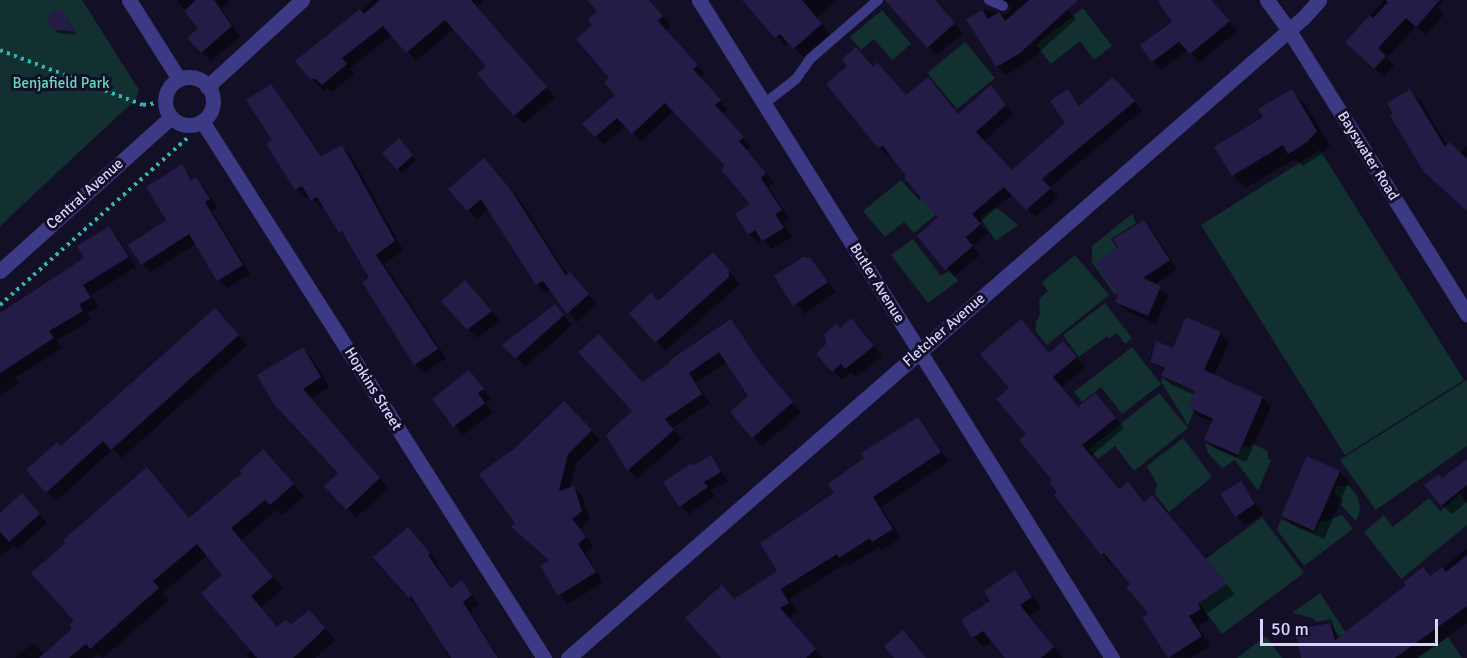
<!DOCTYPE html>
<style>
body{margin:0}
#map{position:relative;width:1467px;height:658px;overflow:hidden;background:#130f26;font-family:Signika,sans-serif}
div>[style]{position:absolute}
.green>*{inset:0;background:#12302f}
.shadow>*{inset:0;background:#0007}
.building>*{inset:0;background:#241b47}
.path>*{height:4px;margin-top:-2px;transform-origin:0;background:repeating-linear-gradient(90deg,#2fb8b0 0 3px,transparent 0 7.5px)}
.service>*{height:10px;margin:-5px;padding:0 5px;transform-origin:5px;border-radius:5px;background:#3d3a85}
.minor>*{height:15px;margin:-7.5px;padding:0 7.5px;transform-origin:7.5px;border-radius:7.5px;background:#3d3a85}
.tertiary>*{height:15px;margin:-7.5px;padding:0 7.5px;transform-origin:7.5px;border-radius:7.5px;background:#3d3a85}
.tertiary>.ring{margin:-7.5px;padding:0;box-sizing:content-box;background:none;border:15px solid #3d3a85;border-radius:50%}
span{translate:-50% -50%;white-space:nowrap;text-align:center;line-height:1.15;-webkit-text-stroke:6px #130f26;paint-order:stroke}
.park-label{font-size:15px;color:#5fe0c0}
.street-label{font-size:15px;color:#d9d4ff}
.scale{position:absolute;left:1260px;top:619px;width:178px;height:27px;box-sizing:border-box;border:3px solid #d9d4ff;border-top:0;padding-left:8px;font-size:18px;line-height:21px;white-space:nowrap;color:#d9d4ff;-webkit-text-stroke:4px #130f26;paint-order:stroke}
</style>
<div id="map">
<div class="green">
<div style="clip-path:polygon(0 0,82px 0,139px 90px,136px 99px,0 226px)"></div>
<div style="clip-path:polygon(1083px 8px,1112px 46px,1094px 60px,1080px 41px,1051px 64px,1036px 45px)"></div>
<div style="clip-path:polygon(882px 10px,911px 44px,892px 60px,874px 39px,861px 50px,850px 37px)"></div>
<div style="clip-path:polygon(965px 42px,995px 78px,957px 109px,927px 73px)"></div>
<div style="clip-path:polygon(1320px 150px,1464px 380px,1345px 455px,1201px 225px)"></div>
<div style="clip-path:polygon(972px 156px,986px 172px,914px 233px,904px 222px,885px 237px,863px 211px,901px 180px,919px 200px)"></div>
<div style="clip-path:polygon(996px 207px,1018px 225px,996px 241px,980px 218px)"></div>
<div style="clip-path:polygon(1132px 214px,1136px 223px,1111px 239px,1127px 264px,1115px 295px,1092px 262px,1092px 246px)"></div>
<div style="clip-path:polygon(913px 239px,941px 276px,950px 270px,958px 281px,928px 303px,891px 255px)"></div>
<div style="clip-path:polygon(1075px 255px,1109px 295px,1047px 345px,1036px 332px,1036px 322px,1040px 315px,1039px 299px,1048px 291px,1042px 282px)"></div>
<div style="clip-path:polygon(1105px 303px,1132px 338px,1125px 344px,1117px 333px,1109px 339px,1107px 336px,1079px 357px,1063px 335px)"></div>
<div style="clip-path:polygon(1132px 347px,1161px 384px,1122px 414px,1101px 387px,1082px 402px,1074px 392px)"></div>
<div style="clip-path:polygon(1162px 378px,1196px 392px,1206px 383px,1188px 425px,1161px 382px)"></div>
<div style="clip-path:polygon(1467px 380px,1467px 446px,1376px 510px,1340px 460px)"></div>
<div style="clip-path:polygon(1159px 393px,1188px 428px,1134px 471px,1115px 446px,1098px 459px,1089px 449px)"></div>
<div style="clip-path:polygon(1183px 438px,1212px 477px,1169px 512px,1155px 494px,1157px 484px,1147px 466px)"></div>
<div style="clip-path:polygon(1205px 443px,1237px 457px,1243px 446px,1249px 448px,1251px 443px,1268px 451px,1268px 459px,1271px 460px,1258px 491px,1235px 460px,1222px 468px,1208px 453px)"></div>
<div style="clip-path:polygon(1337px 486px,1349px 486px,1358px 497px,1360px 510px,1356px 521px,1341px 505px,1343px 499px,1334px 494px)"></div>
<div style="clip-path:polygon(1460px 494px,1467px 503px,1467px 525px,1401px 579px,1364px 532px,1384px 515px,1393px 527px,1429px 498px,1440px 511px)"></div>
<div style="clip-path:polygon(1342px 515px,1353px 529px,1304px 566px,1277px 530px,1281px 519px,1315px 533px,1320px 521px,1323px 522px)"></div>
<div style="clip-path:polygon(1262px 517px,1304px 573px,1222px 634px,1180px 578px)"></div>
<div style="clip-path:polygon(1320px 593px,1346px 633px,1337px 637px,1331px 619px,1317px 622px,1313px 618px,1292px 613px)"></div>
<div style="clip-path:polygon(1266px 636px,1282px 658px,1237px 658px)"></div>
<div style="clip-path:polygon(1448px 637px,1462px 658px,1416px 658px)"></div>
</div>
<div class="shadow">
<div style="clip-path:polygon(176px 0,227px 0,229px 3px,221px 8px,240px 36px,211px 61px,202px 52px,200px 28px)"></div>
<div style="clip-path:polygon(373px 0,483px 0,477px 7px,555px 97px,524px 124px,515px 115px,488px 66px,455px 28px,416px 61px,392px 35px,350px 68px,354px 74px,332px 92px,327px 88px,323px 91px,297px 61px)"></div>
<div style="clip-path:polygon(589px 0,652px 0,650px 2px,671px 25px,666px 30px,705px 74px,701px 78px,728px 110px,722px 115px,751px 146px,746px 151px,774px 182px,769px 187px,789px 219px,783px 223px,792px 237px,772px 249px,763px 239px,758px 242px,749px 234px,753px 204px,727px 167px,675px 110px,641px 141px,626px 125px,604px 145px,585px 124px,617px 95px,594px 25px,599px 12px)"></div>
<div style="clip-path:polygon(745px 0,838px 0,817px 18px,830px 34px,803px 57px,789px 42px,785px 46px)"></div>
<div style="clip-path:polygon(907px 0,934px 0,963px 33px,937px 55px,928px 46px)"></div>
<div style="clip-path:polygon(987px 0,1077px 0,1066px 8px,1076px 19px,1028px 62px,1006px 75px,997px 66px,968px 20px,986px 9px,1005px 15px,1011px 10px,1012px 6px)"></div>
<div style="clip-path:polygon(1159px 0,1202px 0,1224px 15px,1237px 31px,1200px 62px,1188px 50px,1162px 69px,1153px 61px,1174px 22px)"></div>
<div style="clip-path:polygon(1384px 0,1443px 0,1437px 7px,1444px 14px,1426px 35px,1416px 26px,1386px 58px,1394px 66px,1384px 77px,1347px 42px)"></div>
<div style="clip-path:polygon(62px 13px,67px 18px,77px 35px,58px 33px,53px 28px)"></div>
<div style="clip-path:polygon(873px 68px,906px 97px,959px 116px,999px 96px,1013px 114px,983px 142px,1012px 172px,1067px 123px,1067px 91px,1081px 106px,1121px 87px,1142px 110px,1049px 188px,1058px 197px,1035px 217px,1013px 194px,979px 223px,988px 233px,973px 246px,980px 255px,954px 277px,919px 236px,940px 218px,891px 154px,887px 156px,879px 147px)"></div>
<div style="clip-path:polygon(270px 86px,323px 157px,342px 146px,351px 156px,403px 250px,384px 264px,446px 358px,424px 373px,415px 364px,349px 241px,340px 232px,324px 206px,321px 208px,310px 195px,305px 198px,296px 189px,275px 141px)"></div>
<div style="clip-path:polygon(1291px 91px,1305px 104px,1330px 145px,1320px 155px,1303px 166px,1295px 159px,1246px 188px,1233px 175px,1265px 117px)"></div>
<div style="clip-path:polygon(1410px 91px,1421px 102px,1448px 146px,1460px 154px,1467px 146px,1467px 210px)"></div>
<div style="clip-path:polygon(403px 144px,416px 160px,402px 173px,398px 169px)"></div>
<div style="clip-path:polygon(182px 166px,193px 180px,196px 179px,204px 187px,217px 208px,212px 211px,250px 274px,227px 288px,219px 280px,197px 243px,151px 272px,142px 264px,168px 220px)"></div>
<div style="clip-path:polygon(493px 169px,520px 200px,568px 276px,597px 303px,577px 322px,551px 290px,546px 293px,537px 284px,489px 209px,477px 219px,468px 210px)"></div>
<div style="clip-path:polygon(1144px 222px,1152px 230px,1177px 269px,1154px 285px,1168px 296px,1156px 324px,1125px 310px,1117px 302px,1120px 295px,1120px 247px)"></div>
<div style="clip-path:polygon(109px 228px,118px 237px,136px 267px,91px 295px,98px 307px,87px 314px,91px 320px,57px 340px,62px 348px,15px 378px,19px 383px,0 395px,0 322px,86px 258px)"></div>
<div style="clip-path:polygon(808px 255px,836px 292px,804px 314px,777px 277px)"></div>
<div style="clip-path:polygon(722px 263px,740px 284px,665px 351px,631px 313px,659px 303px)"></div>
<div style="clip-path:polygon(474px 291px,500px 321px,477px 338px,468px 329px)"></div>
<div style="clip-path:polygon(563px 315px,572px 325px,525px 367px,504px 345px)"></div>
<div style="clip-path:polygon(224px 319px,247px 345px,122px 458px,113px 449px,56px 501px,47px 492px,61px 448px)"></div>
<div style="clip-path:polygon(731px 321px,770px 376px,801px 412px,762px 446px,732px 412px,750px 396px,727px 362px,696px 382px,710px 403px,672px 428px,682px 439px,637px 479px,628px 470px,608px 435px,635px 411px,642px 383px)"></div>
<div style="clip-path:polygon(837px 326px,840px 329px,860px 329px,882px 356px,856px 377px,851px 372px,842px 380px,833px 371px,828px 344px,823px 338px)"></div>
<div style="clip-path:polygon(1030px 331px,1050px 354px,1072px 352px,1085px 367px,1061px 388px,1078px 408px,1095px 395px,1124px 428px,1091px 456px,1120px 490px,1128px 484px,1145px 503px,1161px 506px,1235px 594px,1206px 614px,1209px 619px,1198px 626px,1210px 646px,1191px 658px,1169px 657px,1150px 614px,1132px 584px,1114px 562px,1111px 564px,1102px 554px,1059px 492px,1029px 435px,1011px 388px)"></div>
<div style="clip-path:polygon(1220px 333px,1229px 342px,1214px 376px,1263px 398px,1271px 407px,1246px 462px,1214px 448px,1206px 439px,1213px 423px,1199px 416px,1190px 407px,1195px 395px,1171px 385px,1163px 376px,1165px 371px,1149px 360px,1157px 343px,1174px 350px)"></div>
<div style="clip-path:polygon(303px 349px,312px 358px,329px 387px,311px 398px,388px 488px,356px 518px,347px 509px,340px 473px,274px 402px)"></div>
<div style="clip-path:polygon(469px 372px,491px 398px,486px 403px,493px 412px,463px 435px,434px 399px)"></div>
<div style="clip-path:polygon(564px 403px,600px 440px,576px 463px,570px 489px,573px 488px,582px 496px,590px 520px,580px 529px,593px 546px,586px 553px,603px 582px,568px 604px,560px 595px,551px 561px,516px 523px,516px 449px)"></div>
<div style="clip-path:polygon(918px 419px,949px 461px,881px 507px,901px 538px,882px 550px,879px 547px,849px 566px,846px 563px,789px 599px,797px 612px,788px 618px,823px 658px,724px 658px,734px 600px,779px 571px,836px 493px)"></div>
<div style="clip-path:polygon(711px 457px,728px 481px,711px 490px,715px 496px,689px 514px,681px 506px,694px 467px)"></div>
<div style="clip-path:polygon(1307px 458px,1340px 472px,1349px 481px,1324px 539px,1292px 525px,1282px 515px)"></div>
<div style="clip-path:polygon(1467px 461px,1467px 502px,1452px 514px,1442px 505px,1442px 479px)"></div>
<div style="clip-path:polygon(274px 463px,304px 496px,282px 515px,277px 510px,241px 540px,283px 588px,261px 608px,278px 628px,320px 623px,335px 640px,315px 658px,249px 658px,246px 655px,252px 650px,225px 575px,208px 555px,163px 593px,169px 600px,103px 658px,97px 654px,93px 658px,15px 658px,33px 643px,45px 655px,75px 629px,76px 621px,33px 573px,105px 504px,158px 480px,190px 519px)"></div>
<div style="clip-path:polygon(1241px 483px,1263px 514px,1245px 525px,1236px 516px)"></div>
<div style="clip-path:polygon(30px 503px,47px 523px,18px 549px,13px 545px,0 557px,0 515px)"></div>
<div style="clip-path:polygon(408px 529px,438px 562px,436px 564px,452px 588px,462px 582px,470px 591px,479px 605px,470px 611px,499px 658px,449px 658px,445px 651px,447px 649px,410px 597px)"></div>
<div style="clip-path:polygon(1467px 549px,1467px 623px,1418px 658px,1302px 658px,1330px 624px,1340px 637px,1408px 586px,1423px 569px,1431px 577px)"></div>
<div style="clip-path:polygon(1015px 572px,1041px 608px,1029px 616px,1063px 658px,1007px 658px,993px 641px,984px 647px,974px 637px,992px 601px)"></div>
</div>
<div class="building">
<div style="clip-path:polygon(196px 0,214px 0,232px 26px,201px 53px,187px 38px,198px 28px,184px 11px)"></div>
<div style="clip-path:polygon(380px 0,471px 0,547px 87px,514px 116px,477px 74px,486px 66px,445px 20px,406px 53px,383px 26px,342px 58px,347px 64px,322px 85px,316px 79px,310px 79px,295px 61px,360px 9px,364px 14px)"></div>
<div style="clip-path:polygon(587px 0,649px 0,663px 16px,658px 21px,698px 65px,693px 69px,721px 100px,715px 105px,744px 137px,739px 141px,766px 173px,761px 178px,782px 210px,775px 214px,784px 228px,762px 241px,755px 230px,748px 235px,735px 214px,750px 204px,721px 170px,725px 166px,665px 103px,632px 134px,617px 118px,595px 137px,582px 124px,615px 95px,604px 82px,609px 78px,576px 39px,592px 25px,588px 20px,597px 11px)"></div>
<div style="clip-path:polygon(742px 0,802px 0,822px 24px,793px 49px,780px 34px,775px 38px)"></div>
<div style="clip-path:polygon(885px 0,935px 0,955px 23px,927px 48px)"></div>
<div style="clip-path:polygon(1029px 0,1078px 0,1019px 54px,996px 67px,966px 19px,982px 10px,988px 19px,999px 12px,1005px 21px)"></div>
<div style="clip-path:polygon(1157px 0,1211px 0,1230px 21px,1190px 54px,1179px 42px,1152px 62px,1140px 45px,1172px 22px)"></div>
<div style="clip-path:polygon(1386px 0,1440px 0,1416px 27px,1406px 18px,1378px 48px,1386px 56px,1374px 69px,1345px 42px,1370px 15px,1373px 18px,1388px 2px)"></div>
<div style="clip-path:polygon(53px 11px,63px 12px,75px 32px,52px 29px,47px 20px)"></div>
<div style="clip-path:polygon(856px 47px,873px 67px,877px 62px,906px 95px,928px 77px,958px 114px,991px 85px,1006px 105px,976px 132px,1012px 170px,1065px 123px,1050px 101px,1068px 89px,1079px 106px,1113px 77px,1135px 101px,1042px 179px,1051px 188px,1026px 210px,1004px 187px,972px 214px,981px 224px,966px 237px,973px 246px,945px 270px,917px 236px,938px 217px,904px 178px,906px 176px,883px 146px,878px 148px,826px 84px,847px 66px,842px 59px)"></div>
<div style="clip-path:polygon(271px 84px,321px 156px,342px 145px,395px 241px,376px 255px,438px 349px,414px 365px,362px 282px,369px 278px,342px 231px,339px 233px,317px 197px,311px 200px,302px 186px,295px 190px,266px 144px,272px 140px,246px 100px)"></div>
<div style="clip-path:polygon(1292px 89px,1317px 131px,1307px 142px,1288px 154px,1283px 145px,1232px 176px,1214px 147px,1263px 117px,1258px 109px)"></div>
<div style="clip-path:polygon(1410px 89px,1445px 147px,1449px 142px,1467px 159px,1467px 211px,1424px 172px,1390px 116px,1393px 114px,1387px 103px)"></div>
<div style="clip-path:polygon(399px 138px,413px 155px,397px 170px,382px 153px)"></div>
<div style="clip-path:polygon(484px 158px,511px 190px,566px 276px,570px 272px,589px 294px,567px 314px,543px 281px,536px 285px,481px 199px,467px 211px,448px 189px)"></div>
<div style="clip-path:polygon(182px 164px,191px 180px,196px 177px,210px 199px,205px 202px,243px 265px,217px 281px,189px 234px,141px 265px,128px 245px,166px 220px,146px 187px)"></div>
<div style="clip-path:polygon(1144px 220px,1170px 260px,1143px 278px,1161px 286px,1148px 316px,1115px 302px,1118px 295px,1096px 264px,1118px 247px,1113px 239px)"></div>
<div style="clip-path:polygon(109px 226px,129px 257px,83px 285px,91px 298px,79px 304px,83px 311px,49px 331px,54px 338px,0 373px,0 313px,84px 258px,77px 246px)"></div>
<div style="clip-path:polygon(713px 252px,729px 270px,729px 277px,655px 343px,629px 313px,651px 293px,658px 301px)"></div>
<div style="clip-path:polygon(803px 257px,810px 257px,828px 282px,793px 306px,774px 276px)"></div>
<div style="clip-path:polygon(465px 280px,492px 311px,467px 330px,441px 301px)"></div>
<div style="clip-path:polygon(555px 304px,564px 315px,515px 359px,502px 345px)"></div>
<div style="clip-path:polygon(215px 308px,239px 335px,111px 450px,103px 441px,46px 493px,26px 470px,57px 442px,61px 446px)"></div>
<div style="clip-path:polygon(1186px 317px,1221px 332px,1204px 370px,1263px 397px,1238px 455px,1204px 440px,1213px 419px,1188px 407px,1195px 391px,1161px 376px,1165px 368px,1150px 362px,1156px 341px,1173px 348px)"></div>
<div style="clip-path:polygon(851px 318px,874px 346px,845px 369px,841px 364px,832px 372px,816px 354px,826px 344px,824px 334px,837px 324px,840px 328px)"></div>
<div style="clip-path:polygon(731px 319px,762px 365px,793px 402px,752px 438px,730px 412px,748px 396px,719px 352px,689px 373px,702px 394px,665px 419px,674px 430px,627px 471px,606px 435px,632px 411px,578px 352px,599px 334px,642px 382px,671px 362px,670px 360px)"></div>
<div style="clip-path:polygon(1021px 319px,1049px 353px,1063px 341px,1077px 357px,1053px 377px,1078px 407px,1095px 393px,1116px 418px,1082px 445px,1119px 489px,1128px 482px,1144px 502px,1152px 495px,1227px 584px,1198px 604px,1201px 609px,1189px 616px,1202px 636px,1168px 658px,1142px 618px,1148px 613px,1126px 587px,1130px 584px,1104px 553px,1101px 555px,1054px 495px,1057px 492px,1049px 483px,1052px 480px,1019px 440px,1026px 434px,996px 399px,1009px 388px,980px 354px)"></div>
<div style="clip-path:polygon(303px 347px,321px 377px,303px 389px,380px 478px,346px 510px,324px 486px,338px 473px,273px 403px,257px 375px)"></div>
<div style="clip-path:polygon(469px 370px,484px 389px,478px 393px,485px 403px,453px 427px,432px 399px)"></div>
<div style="clip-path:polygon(564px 401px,592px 430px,568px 454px,559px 491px,574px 486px,582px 511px,572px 519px,586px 537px,578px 544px,596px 572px,558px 596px,540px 566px,549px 560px,511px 527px,515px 523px,479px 474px,515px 448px)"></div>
<div style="clip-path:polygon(918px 417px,941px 452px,873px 497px,893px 529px,872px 542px,870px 538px,839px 558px,837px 554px,781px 589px,789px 603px,780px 608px,816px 649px,806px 658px,721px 658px,685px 618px,722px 585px,734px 599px,777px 571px,760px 543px,834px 493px,828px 484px,864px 458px,861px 453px)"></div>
<div style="clip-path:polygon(263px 449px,294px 484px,270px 505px,265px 500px,231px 528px,273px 577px,251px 596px,277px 627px,286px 619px,291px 625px,309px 610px,325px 628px,310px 643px,293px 658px,257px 658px,201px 593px,222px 575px,197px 544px,153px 581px,159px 588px,90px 649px,86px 644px,69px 658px,39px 658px,72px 629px,69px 625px,74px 621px,31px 573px,65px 543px,63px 540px,147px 467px,189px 518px,242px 473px,239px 471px)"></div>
<div style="clip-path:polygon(711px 455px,721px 472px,704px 482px,708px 487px,679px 507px,663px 482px,692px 463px,694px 465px)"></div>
<div style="clip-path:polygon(1307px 456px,1340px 471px,1314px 531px,1281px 516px)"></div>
<div style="clip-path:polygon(1467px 459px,1467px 485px,1441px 506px,1424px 485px,1439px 474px,1442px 478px)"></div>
<div style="clip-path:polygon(1241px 481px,1255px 504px,1235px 517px,1220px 494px)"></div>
<div style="clip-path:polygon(22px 493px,40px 514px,9px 542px,0 532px,0 513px)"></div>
<div style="clip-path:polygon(408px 527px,430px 553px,428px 555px,451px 588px,462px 580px,472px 595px,463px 602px,498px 658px,451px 658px,411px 596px,409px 598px,373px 557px)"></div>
<div style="clip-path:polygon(1467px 555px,1467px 606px,1395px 658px,1301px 658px,1295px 630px,1330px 623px,1335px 640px,1406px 585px,1403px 582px,1423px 567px,1430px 576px,1442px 567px,1446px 572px)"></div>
<div style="clip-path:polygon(1015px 570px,1032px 597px,1020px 605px,1054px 647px,1041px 658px,1005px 658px,983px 631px,972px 638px,961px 620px,990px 601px,984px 591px)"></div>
<div style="clip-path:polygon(903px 630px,926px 658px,894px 658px,884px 646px)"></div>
</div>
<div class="path">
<div style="left:0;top:50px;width:153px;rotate:21deg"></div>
<div style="left:143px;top:105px;width:14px;rotate:-8deg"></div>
<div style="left:0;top:305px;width:254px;rotate:-41.7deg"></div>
</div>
<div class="service">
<div style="left:989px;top:0;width:15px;rotate:23deg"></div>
<div style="left:764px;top:104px;width:41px;rotate:-38deg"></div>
<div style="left:796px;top:79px;width:24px;rotate:-55deg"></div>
<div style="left:810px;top:59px;width:90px;rotate:-40.9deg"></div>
</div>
<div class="minor">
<div style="left:699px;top:0;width:777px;rotate:57.89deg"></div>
<div style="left:1267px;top:0;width:36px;rotate:54deg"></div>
<div style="left:1288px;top:29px;width:337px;rotate:57.9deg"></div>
<div style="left:568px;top:658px;width:975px;rotate:-41.05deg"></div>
<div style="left:1303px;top:18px;width:24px;rotate:-48deg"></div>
</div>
<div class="tertiary">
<div style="left:129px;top:0;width:93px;rotate:57.7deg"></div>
<div class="ring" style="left:165px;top:77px;width:33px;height:33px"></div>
<div style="left:207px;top:87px;width:129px;rotate:-42.5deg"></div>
<div style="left:202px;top:121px;width:637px;rotate:57.51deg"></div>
<div style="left:0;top:271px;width:230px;rotate:-42deg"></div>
</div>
<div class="park-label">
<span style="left:61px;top:84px">Benjafield Park</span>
</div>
<div class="street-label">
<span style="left:1368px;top:156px;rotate:58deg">Bayswater Road</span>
<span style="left:85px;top:194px;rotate:-42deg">Central Avenue</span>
<span style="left:877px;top:283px;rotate:58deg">Butler Avenue</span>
<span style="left:944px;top:330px;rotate:-41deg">Fletcher Avenue</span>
<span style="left:373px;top:389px;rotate:58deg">Hopkins Street</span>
</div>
<div class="scale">50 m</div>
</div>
